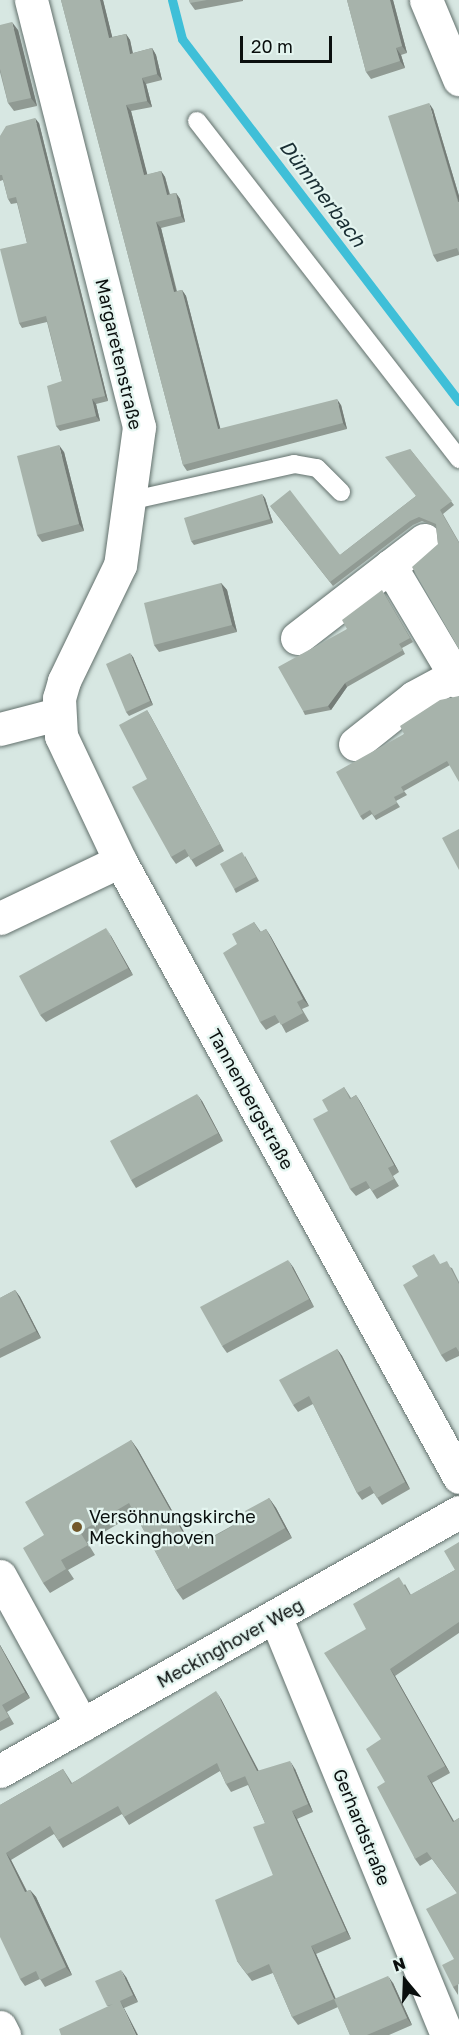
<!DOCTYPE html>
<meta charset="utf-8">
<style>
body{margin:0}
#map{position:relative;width:459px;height:2035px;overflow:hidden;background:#d7e7e2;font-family:"Golos Text",sans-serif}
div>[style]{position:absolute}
.stream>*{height:9px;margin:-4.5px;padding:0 4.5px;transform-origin:4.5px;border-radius:4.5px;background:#3fbfd8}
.roads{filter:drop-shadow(0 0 2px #62706c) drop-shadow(0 0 2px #62706c)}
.service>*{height:18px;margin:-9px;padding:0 9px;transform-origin:9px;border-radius:9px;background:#fff}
.minor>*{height:33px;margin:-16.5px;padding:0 16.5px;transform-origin:16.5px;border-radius:16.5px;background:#fff}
.wall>*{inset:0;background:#909a93}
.shaded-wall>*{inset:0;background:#757d78}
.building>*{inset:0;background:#a7b3ab}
.dots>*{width:16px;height:16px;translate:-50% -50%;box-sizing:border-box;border:3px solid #e4f5f0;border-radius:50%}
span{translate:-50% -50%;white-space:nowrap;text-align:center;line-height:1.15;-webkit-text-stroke:4.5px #e4f5f0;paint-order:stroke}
.street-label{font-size:18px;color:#0a0f0e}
.poi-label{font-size:18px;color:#0a0f0e}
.left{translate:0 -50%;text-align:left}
.water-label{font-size:20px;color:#192e33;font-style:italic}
.north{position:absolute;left:375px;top:1951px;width:60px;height:60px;-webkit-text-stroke:4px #e4f5f0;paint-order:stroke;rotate:341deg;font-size:16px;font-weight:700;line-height:24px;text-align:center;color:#0a0f0e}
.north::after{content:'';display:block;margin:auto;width:21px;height:27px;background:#0a0f0e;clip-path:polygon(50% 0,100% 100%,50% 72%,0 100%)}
.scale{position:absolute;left:240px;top:36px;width:92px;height:27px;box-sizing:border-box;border:3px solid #0a0f0e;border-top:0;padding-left:8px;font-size:18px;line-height:21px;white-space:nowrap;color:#0a0f0e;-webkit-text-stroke:4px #e4f5f0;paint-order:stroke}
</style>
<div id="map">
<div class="stream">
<div style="left:172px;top:0;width:40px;rotate:75.6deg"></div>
<div style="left:182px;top:39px;width:456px;rotate:52.6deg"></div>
</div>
<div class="roads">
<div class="service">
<div style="left:197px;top:121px;width:428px;rotate:52.2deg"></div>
<div style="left:129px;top:501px;width:169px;rotate:-12.6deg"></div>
<div style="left:294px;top:464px;width:23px;rotate:10deg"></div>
<div style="left:317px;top:468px;width:34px;rotate:45deg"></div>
</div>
<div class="minor">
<div style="left:31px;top:0;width:440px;rotate:75.8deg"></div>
<div style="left:139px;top:427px;width:139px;rotate:97.8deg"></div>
<div style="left:120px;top:565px;width:129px;rotate:115.8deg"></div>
<div style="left:64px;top:681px;width:18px;rotate:106deg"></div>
<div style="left:59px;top:698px;width:38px;rotate:87deg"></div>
<div style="left:61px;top:736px;width:138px;rotate:64.7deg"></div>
<div style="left:120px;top:861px;width:703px;rotate:61.17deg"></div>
<div style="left:426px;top:0;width:86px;rotate:67.3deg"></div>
<div style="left:390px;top:566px;width:43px;rotate:-37.4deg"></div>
<div style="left:297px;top:638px;width:118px;rotate:-37.7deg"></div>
<div style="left:390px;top:566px;width:135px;rotate:59.3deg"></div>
<div style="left:0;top:729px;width:60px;rotate:-14.5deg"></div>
<div style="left:355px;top:744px;width:75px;rotate:-38.5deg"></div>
<div style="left:414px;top:697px;width:47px;rotate:-28.2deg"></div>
<div style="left:0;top:918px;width:133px;rotate:-25.4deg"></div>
<div style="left:0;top:1576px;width:170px;rotate:61.2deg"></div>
<div style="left:276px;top:1618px;width:451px;rotate:67.7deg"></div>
<div style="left:0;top:1771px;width:527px;rotate:-29.43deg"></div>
<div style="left:0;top:2027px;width:9px;rotate:63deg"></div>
</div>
</div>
<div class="wall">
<div style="clip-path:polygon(61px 0,103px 0,112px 37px,126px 34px,130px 40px,133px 53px,152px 48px,156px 55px,162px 80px,146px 84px,152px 107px,131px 111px,147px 175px,161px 171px,165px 177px,170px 194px,176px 193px,180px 199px,185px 222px,161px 228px,177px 291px,182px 290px,186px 296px,220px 429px,341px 405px,347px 429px,187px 471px,183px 465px)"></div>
<div style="clip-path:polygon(189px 0,243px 0,243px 1px,195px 10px,190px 3px)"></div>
<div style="clip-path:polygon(347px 0,393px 0,407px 53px,401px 55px,405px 68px,371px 79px,366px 72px)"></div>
<div style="clip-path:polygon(0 25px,18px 30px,37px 106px,14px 111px,8px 103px,0 72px)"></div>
<div style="clip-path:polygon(433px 109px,459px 196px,459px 255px,437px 262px,433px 255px)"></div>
<div style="clip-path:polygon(39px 123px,108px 401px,96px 404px,100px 421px,60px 431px,56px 426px,62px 381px,47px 322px,22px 328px,19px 323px,27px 243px,17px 203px,11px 204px,8px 199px,3px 180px,0 181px,0 136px)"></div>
<div style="clip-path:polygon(410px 449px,454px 505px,443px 514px,459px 542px,459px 649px,438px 544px,436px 527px,422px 521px,413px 525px,333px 586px,270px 506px,340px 555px,416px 496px)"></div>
<div style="clip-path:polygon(64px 452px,84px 531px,42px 542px,37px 535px)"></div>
<div style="clip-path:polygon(265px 498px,273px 523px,194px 545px,191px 541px)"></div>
<div style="clip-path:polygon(221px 583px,227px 590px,237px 632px,159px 652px,154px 645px)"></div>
<div style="clip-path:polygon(385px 594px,413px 642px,402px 648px,405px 654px,347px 687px,331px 710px,305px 715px,303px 711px,347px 629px)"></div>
<div style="clip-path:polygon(133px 657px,153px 705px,129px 716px,126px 712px)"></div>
<div style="clip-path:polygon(459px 696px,450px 765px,404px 791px,407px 795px,396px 801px,400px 807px,376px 820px,372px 814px,363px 820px,360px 816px,404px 734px)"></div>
<div style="clip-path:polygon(147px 710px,151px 717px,224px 851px,196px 867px,189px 856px,176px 864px,171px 857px,147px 779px)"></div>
<div style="clip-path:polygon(245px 856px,259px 881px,236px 893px,234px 889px)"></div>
<div style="clip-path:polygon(254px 922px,261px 932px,266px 929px,271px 937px,309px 1006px,302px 1009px,309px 1021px,286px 1033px,280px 1022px,266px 1030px,260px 1022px,237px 944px)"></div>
<div style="clip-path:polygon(111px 936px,133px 975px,46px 1022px,40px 1015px)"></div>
<div style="clip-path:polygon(344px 1087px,351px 1098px,356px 1095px,361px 1103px,399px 1172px,393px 1176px,399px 1186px,377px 1199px,370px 1188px,356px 1196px,350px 1189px,328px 1111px)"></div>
<div style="clip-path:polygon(202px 1101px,223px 1141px,136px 1188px,131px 1180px)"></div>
<div style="clip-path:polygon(441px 1264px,452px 1268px,459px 1282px,459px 1356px,446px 1362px,441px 1355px)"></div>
<div style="clip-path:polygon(293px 1267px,314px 1307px,227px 1353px,222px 1346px)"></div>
<div style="clip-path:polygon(15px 1290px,20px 1297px,41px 1338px,0 1358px,0 1298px)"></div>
<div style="clip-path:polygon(337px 1349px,342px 1356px,410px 1489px,382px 1505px,374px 1493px,362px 1500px,357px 1493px,313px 1404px,298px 1412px,293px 1405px)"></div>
<div style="clip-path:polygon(131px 1440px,138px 1450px,188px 1539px,203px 1531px,208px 1539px,248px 1517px,269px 1498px,276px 1508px,292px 1538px,183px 1600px,176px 1590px,135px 1514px,87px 1542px,95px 1555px,68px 1570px,74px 1579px,50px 1593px,43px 1583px,44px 1535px)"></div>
<div style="clip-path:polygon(459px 1542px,459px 1633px,395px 1676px,450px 1773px,432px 1783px,454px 1821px,459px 1818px,458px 1995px,453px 1987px,457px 1893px,432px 1859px,420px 1866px,415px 1859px,385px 1782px,381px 1739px,366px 1629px,405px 1584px,411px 1595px,455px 1570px)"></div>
<div style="clip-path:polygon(0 1645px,30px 1698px,7px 1712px,14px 1724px,0 1731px)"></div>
<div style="clip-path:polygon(221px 1699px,258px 1771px,295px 1769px,313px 1812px,297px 1819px,351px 1939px,316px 1954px,336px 1999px,393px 1983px,412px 2025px,389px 2035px,350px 2035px,338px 2007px,298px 2025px,292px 2017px,273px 1973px,252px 1981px,242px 1968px,237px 1961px,273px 1875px,265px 1823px,248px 1785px,231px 1792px,226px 1784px,220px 1771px,129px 1825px,122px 1814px,63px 1848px,54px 1834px,11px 1860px,27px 1891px,30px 1890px,36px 1897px,72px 1975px,45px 1987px,40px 1979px,25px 1986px,20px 1979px,0 1805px,63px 1769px,72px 1783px)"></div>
<div style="clip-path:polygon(126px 1977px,138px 2002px,124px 2008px,107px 2006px)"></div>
</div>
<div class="shaded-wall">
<div style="clip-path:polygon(100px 0,103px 0,114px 44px,109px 38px)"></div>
<div style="clip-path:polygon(390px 0,393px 0,407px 53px,402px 46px)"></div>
<div style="clip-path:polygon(12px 22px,18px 30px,37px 106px,31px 98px)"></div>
<div style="clip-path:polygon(126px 34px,130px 40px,134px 60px,130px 54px)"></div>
<div style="clip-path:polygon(152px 48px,156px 55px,162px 80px,157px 74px)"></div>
<div style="clip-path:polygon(396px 48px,401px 55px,405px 68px,400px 61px)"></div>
<div style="clip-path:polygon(142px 78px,146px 84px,152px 107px,147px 101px)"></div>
<div style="clip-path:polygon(429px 103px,433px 109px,459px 196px,459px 203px)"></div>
<div style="clip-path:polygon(126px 105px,131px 111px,149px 181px,144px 175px)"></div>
<div style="clip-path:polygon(35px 118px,39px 123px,108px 401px,105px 396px)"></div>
<div style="clip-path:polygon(161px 171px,165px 177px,171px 201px,167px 195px)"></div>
<div style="clip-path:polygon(176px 193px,180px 199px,185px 222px,181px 216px)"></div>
<div style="clip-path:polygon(156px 222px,161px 228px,178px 298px,174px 292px)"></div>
<div style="clip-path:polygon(182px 290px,186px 296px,222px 435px,218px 429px)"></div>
<div style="clip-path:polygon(92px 399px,96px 404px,100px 421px,96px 416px)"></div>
<div style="clip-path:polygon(337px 399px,341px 405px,347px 429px,343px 423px)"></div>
<div style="clip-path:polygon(59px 445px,64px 452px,84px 531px,79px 524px)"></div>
<div style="clip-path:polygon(262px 494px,265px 498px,273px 523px,270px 519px)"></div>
<div style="clip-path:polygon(221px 583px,227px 590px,237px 632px,232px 625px)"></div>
<div style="clip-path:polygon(130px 653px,133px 657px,153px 705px,150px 701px)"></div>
<div style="clip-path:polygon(345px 683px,347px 687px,331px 710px,328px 706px)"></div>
<div style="clip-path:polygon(147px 710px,151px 717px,224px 851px,220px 844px)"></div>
<div style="clip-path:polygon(106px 928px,111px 936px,133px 975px,128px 968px)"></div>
<div style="clip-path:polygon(266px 929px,271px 937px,309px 1006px,303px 999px)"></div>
<div style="clip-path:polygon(197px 1094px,202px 1101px,223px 1141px,218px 1133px)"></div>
<div style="clip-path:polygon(356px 1095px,361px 1103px,399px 1172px,394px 1165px)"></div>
<div style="clip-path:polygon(288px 1260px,293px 1267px,314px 1307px,309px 1299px)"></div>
<div style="clip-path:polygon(15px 1290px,20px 1297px,41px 1338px,36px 1331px)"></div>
<div style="clip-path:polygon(337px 1349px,342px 1356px,410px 1489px,405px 1482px)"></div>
<div style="clip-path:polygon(131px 1440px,138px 1450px,194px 1550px,187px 1540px)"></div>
<div style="clip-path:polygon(269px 1498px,276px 1508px,292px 1538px,285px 1528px)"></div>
<div style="clip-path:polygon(0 1645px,30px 1698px,25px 1692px,0 1646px)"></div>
<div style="clip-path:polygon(390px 1669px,395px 1676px,450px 1773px,445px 1766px)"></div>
<div style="clip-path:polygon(216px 1691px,221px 1699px,263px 1779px,257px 1771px)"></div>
<div style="clip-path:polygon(290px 1761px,295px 1769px,313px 1812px,308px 1804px)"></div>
<div style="clip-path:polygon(427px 1776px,432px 1783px,458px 1829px,453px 1822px)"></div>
<div style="clip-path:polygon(292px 1811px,297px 1819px,351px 1939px,346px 1931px)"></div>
<div style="clip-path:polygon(6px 1853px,11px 1860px,31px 1900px,25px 1892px)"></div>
<div style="clip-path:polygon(30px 1890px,36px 1897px,72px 1975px,66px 1967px)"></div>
<div style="clip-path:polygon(311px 1946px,316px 1954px,339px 2007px,334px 1999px)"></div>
<div style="clip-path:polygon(121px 1970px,126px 1977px,138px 2002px,133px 1995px)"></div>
<div style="clip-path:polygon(388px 1976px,393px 1983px,412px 2025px,407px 2018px)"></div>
<div style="clip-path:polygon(120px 2001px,124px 2008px,138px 2035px,136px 2035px)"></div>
</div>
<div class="building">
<div style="clip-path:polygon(61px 0,100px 0,109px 38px,126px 34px,130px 54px,152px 48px,157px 74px,142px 78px,147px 101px,126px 105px,144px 175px,161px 171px,167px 195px,176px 193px,181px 216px,156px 222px,174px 292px,182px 290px,218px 429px,337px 399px,343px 423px,183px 465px)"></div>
<div style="clip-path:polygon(189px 0,207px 0,190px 3px)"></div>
<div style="clip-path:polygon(347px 0,390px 0,402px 46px,396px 48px,400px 61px,366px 72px)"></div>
<div style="clip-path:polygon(12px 22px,31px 98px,8px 103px,0 69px,0 25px)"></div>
<div style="clip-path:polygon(429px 103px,458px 202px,459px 202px,459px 253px,457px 248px,433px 255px,388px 116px)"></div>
<div style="clip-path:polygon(35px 118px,105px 396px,92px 399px,96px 416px,56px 426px,47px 386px,62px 381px,46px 316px,19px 323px,0 249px,27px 243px,16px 197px,8px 199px,2px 175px,0 175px,0 136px,6px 126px)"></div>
<div style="clip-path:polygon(59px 445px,79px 524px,37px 535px,17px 456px)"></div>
<div style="clip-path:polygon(410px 449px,452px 501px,440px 510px,459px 543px,459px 649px,412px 567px,438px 544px,436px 524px,419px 517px,410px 521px,330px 582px,270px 506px,290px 490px,340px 555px,416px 496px,385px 457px)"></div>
<div style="clip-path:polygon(262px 494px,270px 519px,191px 541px,184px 518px)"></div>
<div style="clip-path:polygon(221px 583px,232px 625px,154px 645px,144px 603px)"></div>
<div style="clip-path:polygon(382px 590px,410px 638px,399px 644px,403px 650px,345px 683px,328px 706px,303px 711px,278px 667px,347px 629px,342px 620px)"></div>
<div style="clip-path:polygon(130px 653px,150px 701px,126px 712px,106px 664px)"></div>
<div style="clip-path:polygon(459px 696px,459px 782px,447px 761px,401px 787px,404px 792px,394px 797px,397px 803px,374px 816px,370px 810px,360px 816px,336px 772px,404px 734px,400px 726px,440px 700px)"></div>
<div style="clip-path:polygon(147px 710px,220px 844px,191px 860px,185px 849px,171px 857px,132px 787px,147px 779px,119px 725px)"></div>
<div style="clip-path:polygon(459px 829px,459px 870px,442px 838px)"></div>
<div style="clip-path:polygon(242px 852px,256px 877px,234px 889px,220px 864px)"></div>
<div style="clip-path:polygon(254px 922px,260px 932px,266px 929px,303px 999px,297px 1002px,303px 1013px,281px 1025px,275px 1015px,260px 1022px,223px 953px,237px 944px,232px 934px)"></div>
<div style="clip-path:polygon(106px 928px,128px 968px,40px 1015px,19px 976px)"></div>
<div style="clip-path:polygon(344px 1087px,350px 1099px,356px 1095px,394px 1165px,388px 1168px,394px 1179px,372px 1191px,366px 1181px,350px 1189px,313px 1119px,328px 1111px,322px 1100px)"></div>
<div style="clip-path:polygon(197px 1094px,218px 1133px,131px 1180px,110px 1141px)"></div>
<div style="clip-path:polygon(434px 1254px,440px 1264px,447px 1261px,459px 1284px,459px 1352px,456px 1347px,441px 1355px,403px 1285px,418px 1276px,412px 1266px)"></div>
<div style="clip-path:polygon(288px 1260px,309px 1299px,222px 1346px,200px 1307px)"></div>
<div style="clip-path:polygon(15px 1290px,36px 1331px,0 1349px,0 1298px)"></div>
<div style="clip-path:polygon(337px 1349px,405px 1482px,377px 1498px,370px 1486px,357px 1493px,309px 1396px,293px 1405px,279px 1380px)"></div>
<div style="clip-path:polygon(131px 1440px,187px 1540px,203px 1531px,208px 1540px,248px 1517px,245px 1511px,269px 1498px,285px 1528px,176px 1590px,129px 1503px,80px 1532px,88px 1545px,61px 1560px,66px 1569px,43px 1583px,23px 1548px,44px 1535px,25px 1502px)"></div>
<div style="clip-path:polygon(459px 1542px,459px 1622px,390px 1669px,445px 1766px,427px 1776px,453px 1822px,459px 1818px,459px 1984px,453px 1987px,442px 1965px,454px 1959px,426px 1909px,457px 1893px,427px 1852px,415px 1859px,377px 1787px,385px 1782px,366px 1749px,381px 1739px,324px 1653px,366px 1629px,353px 1604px,399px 1577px,410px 1595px,455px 1570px,444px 1551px)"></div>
<div style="clip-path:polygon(0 1646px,25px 1692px,2px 1705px,9px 1717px,0 1722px)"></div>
<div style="clip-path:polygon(216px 1691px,257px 1771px,290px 1761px,308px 1804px,292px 1811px,346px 1931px,311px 1946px,334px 1999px,292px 2017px,269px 1964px,247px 1974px,237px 1961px,215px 1900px,273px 1875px,253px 1827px,265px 1823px,245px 1776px,253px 1773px,226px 1784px,217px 1763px,124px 1817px,118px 1806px,58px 1840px,50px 1826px,6px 1853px,25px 1892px,30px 1890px,66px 1967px,40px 1980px,36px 1971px,20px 1979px,0 1937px,0 1805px,63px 1769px,71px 1784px)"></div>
<div style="clip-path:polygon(121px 1970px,133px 1995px,120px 2001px,136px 2035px,61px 2035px,59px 2029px,113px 2004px,107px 2006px,95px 1981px)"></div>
<div style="clip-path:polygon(388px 1976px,407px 2018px,367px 2035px,350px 2035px,334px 1999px)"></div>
</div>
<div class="dots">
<div style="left:77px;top:1527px;background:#72582a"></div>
</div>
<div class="street-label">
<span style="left:119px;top:354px;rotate:77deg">Margaretenstraße</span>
<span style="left:251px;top:1099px;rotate:61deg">Tannenbergstraße</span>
<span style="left:230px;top:1643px;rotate:-29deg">Meckinghover Weg</span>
<span style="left:362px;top:1827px;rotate:68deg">Gerhardstraße</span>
</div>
<div class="poi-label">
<span class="left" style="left:89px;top:1527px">Versöhnungskirche<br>Meckinghoven</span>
</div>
<div class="water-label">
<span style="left:323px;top:193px;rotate:53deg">Dümmerbach</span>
</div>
<div class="north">N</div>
<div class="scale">20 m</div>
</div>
